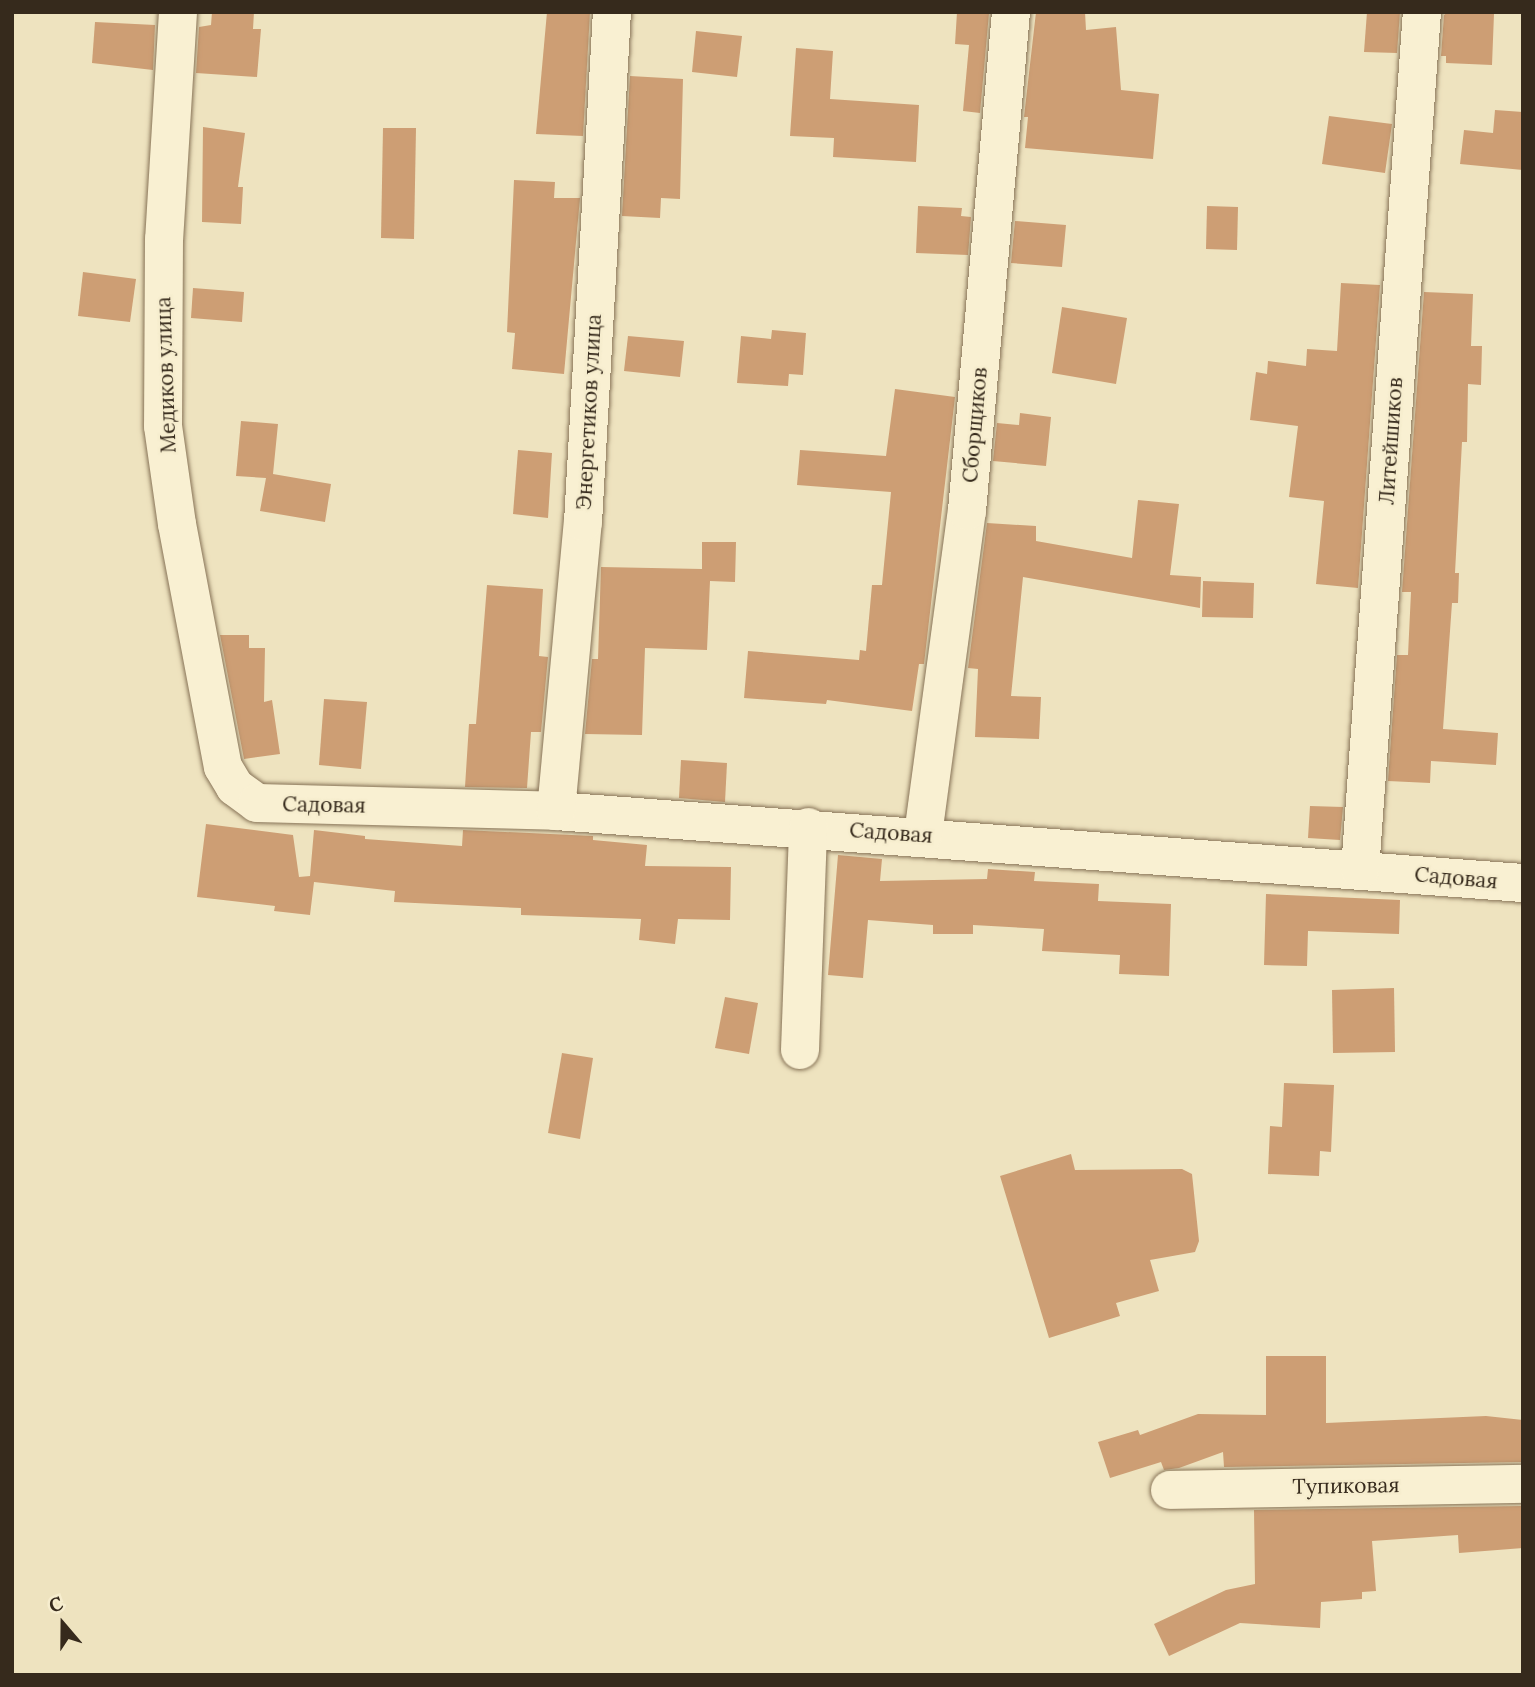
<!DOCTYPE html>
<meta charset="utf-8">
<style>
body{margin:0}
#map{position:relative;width:1535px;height:1687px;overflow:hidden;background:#eee3bf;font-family:Lora,serif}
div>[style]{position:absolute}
.building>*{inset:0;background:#cd9e74}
.roads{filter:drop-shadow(0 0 2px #877357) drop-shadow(0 0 2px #877357)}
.street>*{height:38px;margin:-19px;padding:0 19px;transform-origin:19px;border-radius:19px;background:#f9f0d2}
span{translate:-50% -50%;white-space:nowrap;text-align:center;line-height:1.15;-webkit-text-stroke:5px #f6edce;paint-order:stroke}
.street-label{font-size:21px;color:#362a1c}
.frame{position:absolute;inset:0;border:14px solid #362a1c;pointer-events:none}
.north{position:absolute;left:28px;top:1589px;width:70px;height:70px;-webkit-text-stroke:5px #f6edce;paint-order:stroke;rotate:340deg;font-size:19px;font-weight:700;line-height:28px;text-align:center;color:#362a1c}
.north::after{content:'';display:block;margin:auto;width:24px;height:32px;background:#362a1c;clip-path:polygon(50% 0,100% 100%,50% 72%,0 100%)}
</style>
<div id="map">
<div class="building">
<div style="clip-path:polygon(212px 12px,254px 12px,253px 29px,261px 29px,257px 77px,196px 73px,199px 27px,211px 25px)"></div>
<div style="clip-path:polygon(547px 12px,590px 12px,583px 136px,536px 134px)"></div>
<div style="clip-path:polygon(957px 12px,989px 13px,980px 113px,963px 111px,969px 45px,955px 44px)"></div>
<div style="clip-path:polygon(1036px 12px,1085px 12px,1086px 30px,1116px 27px,1121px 90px,1159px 94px,1153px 159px,1025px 148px,1028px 117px,1024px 117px)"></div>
<div style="clip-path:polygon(1367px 12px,1400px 12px,1397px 53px,1364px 52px)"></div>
<div style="clip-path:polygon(1448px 12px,1494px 14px,1492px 65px,1446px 63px,1446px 56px,1441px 56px,1444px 15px)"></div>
<div style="clip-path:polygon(95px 22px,155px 25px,153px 70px,92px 63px)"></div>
<div style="clip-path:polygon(696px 31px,742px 36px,737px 77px,692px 72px)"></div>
<div style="clip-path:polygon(796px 48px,833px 51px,830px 99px,919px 105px,916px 162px,833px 157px,834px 138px,790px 136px)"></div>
<div style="clip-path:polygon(630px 76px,683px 79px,680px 199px,661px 198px,660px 218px,622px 216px)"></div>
<div style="clip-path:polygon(1495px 110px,1523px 112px,1523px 170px,1460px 164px,1464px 130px,1493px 133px)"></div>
<div style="clip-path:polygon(1329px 116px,1392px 124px,1385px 173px,1322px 164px)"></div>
<div style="clip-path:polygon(203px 127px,245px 133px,238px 187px,243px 187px,241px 224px,202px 222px)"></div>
<div style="clip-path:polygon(383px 128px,416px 128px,414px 239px,381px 238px)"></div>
<div style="clip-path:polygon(514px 180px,555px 182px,554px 198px,580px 198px,564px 374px,512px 369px,515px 333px,507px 332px)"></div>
<div style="clip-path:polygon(918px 206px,962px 208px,961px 216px,971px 217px,968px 255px,916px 253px)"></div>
<div style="clip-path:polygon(1207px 206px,1238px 207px,1237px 250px,1206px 249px)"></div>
<div style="clip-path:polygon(1015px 221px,1066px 225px,1062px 267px,1011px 263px)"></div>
<div style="clip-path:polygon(83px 272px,136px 279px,130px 322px,78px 316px)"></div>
<div style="clip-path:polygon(1341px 283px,1380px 285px,1358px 588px,1316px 584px,1324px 501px,1289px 497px,1298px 426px,1250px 420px,1256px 372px,1267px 374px,1268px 361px,1306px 366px,1307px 349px,1337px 351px)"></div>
<div style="clip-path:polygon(193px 288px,244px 292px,242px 322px,191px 318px)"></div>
<div style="clip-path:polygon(1424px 292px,1473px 294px,1471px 346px,1482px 346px,1481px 385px,1468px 384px,1467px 442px,1462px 442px,1455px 573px,1459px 573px,1458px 603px,1452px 603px,1443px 729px,1498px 733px,1496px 765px,1431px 761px,1430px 783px,1388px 781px,1397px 655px,1408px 655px,1411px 592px,1402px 592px)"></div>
<div style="clip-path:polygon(1062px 307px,1127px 318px,1116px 384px,1052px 373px)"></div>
<div style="clip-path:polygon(772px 330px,806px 333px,803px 375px,789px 374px,788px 386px,737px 383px,741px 336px,771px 339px)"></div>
<div style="clip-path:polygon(628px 336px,684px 341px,680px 377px,624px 371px)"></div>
<div style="clip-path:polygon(895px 389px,955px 397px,924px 664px,919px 664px,912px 711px,827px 700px,826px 704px,744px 698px,748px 651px,859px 660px,860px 650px,866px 651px,872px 585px,882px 585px,891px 492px,797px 485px,800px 450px,886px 456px)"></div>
<div style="clip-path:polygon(1020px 413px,1051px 417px,1046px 466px,993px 461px,997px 423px,1019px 425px)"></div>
<div style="clip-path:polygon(241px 421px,278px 424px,273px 474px,331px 484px,325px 522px,260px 511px,266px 478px,236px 476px)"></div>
<div style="clip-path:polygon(518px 450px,552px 453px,548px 518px,513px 514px)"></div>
<div style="clip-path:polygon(1138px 500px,1179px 504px,1170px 575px,1201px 577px,1200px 608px,1023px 577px,1011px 696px,1041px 697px,1039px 739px,975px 737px,978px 669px,968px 668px,987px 523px,1036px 526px,1036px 541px,1132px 558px)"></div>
<div style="clip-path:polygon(702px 542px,736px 542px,735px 582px,710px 581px,707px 650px,645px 648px,642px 735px,585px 734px,592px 659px,598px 659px,601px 567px,702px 569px)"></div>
<div style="clip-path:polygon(1203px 581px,1254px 583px,1253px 618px,1202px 617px)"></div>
<div style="clip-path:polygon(487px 585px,543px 589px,539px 656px,548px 657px,541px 732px,531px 732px,527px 788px,465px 787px,469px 724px,476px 724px)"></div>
<div style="clip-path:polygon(220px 635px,249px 635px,249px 648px,265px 648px,264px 702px,272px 700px,280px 754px,244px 759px)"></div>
<div style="clip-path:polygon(324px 699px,367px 702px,361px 769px,319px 765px)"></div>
<div style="clip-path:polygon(681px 760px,727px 763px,725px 802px,679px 798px)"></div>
<div style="clip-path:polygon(1310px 806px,1343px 807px,1340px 840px,1308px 838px)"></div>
<div style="clip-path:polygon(206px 824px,293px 835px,299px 877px,310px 876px,314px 830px,365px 836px,365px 839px,462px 846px,463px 830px,593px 836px,593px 840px,647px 845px,645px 866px,731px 867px,730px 920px,678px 919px,675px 944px,639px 940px,641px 919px,521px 915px,521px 908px,394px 902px,395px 891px,314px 882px,310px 915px,274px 911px,275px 906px,197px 897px)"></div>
<div style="clip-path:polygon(838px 855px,882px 859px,880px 881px,987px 879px,988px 869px,1035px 872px,1034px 881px,1099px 884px,1098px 901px,1171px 904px,1169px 976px,1119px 974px,1120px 955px,1042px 951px,1044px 929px,973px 925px,973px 934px,933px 934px,933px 925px,868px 920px,863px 978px,828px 975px)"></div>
<div style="clip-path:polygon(1266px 894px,1400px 900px,1399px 934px,1308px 931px,1307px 966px,1264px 965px)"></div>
<div style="clip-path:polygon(1394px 988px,1395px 1052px,1333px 1053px,1332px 990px)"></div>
<div style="clip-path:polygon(725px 997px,758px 1003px,749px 1054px,715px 1048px)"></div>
<div style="clip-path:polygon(562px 1053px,593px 1058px,580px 1139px,548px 1133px)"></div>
<div style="clip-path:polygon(1284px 1083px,1334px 1085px,1331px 1152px,1320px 1151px,1319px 1176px,1268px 1174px,1270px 1126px,1282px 1127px)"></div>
<div style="clip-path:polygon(1071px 1154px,1075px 1170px,1182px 1169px,1192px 1174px,1199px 1241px,1195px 1252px,1150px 1260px,1159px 1291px,1116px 1303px,1120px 1316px,1049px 1338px,1000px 1176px)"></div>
<div style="clip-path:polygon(1266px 1356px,1326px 1356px,1326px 1423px,1486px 1416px,1523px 1420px,1523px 1462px,1224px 1467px,1223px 1452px,1179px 1468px,1164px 1470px,1161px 1462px,1110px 1478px,1098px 1442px,1138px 1430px,1140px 1435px,1198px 1414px,1266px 1415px)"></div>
<div style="clip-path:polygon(1523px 1506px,1523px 1548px,1459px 1553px,1458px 1535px,1372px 1541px,1376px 1591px,1362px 1592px,1362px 1599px,1321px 1602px,1320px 1628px,1240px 1623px,1169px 1656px,1154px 1624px,1226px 1590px,1255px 1584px,1254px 1510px)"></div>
</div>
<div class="roads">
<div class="street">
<div style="left:178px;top:12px;width:227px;rotate:93.5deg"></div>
<div style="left:164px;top:239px;width:187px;rotate:90.3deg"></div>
<div style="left:163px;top:426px;width:99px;rotate:81.9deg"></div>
<div style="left:177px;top:524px;width:247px;rotate:79.3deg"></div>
<div style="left:223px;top:767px;width:23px;rotate:59deg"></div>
<div style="left:235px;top:787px;width:27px;rotate:36deg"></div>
<div style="left:257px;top:803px;width:299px;rotate:1.5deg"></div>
<div style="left:556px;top:811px;width:970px;rotate:4.26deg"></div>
<div style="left:556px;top:811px;width:290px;rotate:-84.7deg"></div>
<div style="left:583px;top:522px;width:511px;rotate:-86.75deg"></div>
<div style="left:923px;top:835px;width:327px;rotate:-82.3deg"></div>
<div style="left:967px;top:511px;width:501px;rotate:-84.96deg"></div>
<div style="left:1360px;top:870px;width:860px;rotate:-85.87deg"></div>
<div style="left:800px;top:1050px;width:223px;rotate:-87.9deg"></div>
<div style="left:1170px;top:1490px;width:353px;rotate:-1deg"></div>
</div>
</div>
<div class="street-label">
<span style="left:166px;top:375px;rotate:-92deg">Медиков улица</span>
<span style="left:589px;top:412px;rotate:-87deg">Энергетиков улица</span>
<span style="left:975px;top:425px;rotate:-85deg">Сборщиков</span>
<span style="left:1391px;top:441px;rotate:-86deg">Литейшиков</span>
<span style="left:324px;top:805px;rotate:1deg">Садовая</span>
<span style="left:891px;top:833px;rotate:4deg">Садовая</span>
<span style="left:1456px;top:878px;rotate:5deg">Садовая</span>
<span style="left:1346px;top:1486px;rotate:-1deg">Тупиковая</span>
</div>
<div class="frame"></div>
<div class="north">С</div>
</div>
